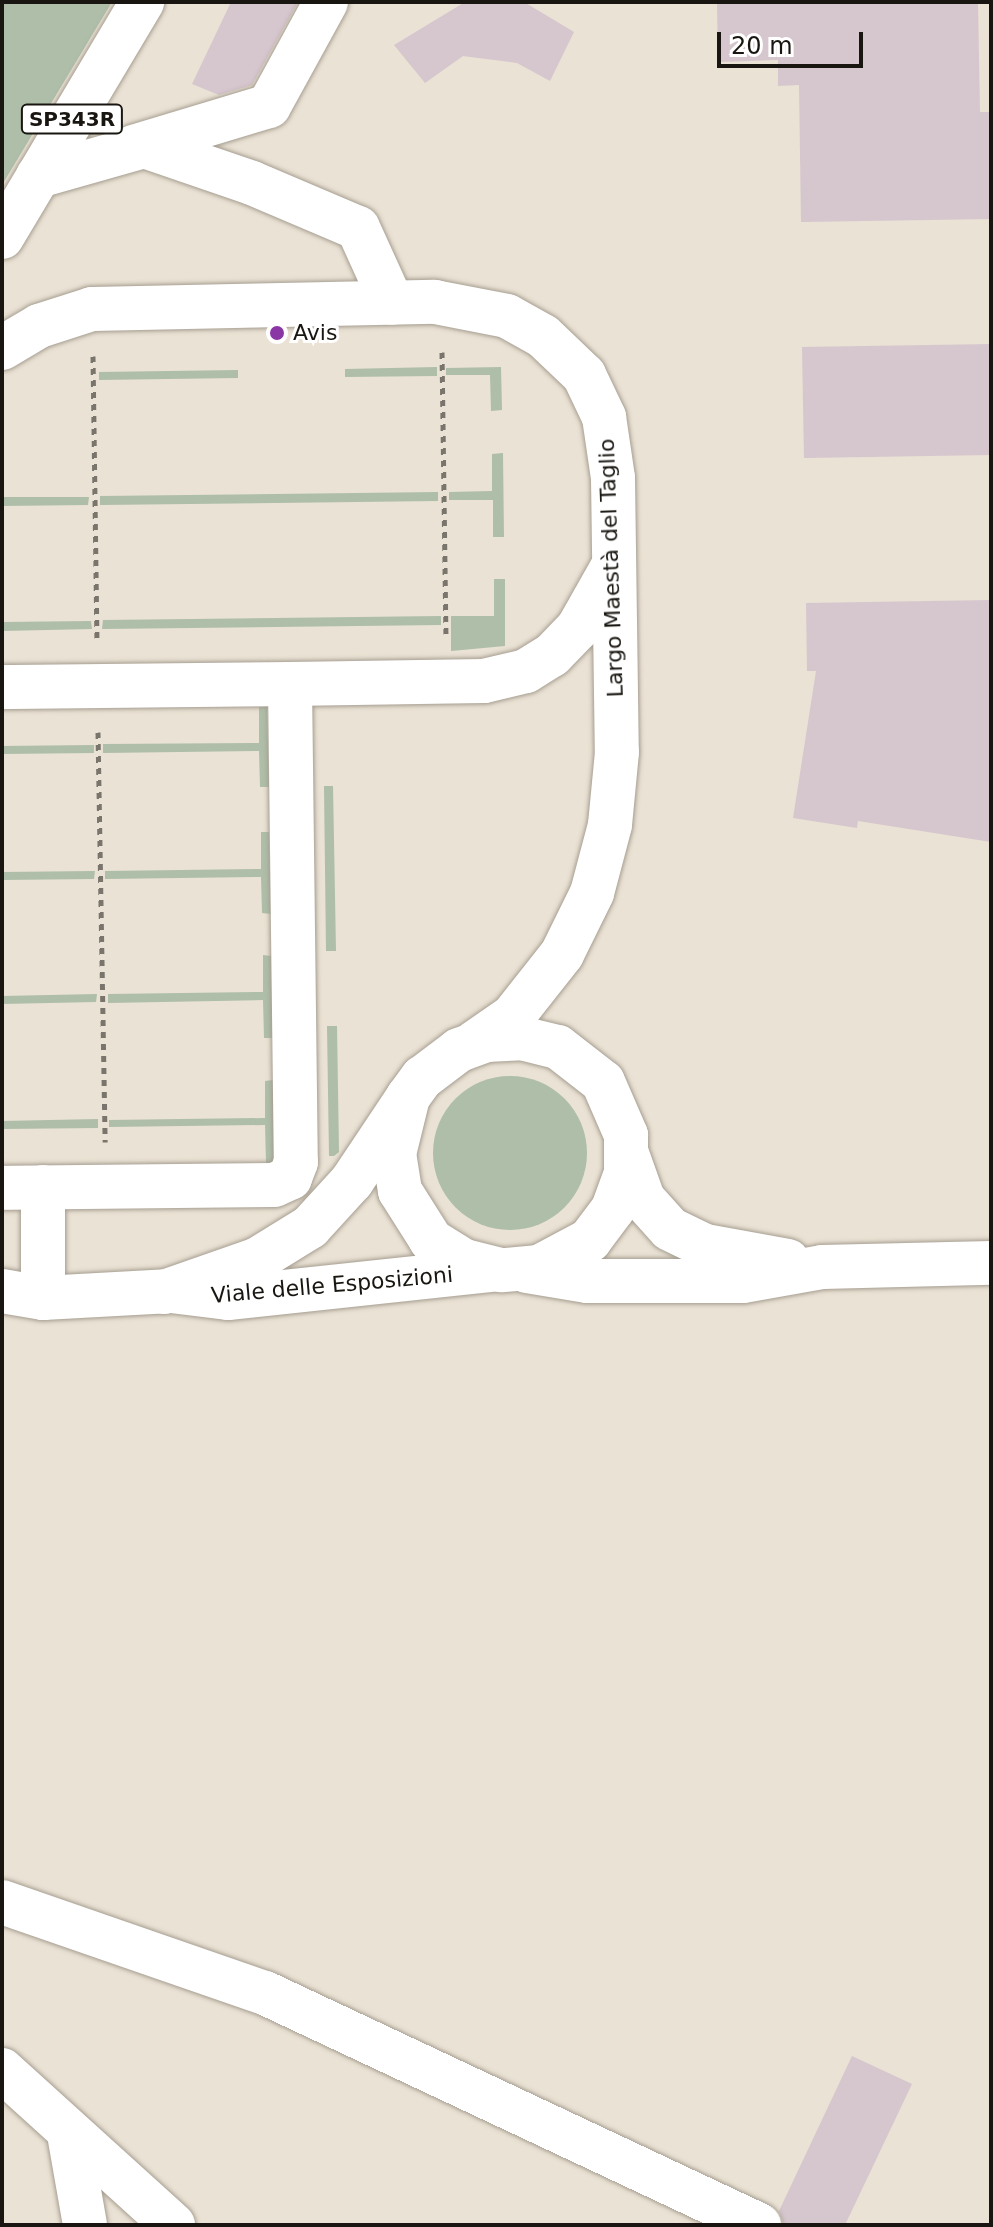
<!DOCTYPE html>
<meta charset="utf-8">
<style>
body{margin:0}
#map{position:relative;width:993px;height:2227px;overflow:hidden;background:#eae2d4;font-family:"DejaVu Sans",sans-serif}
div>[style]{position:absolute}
.green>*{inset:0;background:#aebea8}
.round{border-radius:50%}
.building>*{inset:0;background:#d6c6ce}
.path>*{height:5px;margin-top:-2.5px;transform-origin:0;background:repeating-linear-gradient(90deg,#7a756c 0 6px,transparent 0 12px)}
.roads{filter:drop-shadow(0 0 2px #a69e91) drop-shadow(0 0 2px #a69e91)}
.minor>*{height:44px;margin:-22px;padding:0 22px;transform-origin:22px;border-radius:22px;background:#fff}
.major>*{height:44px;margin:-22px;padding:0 22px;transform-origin:22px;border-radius:22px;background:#fff}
.highway>*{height:44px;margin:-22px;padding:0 22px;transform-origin:22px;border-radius:22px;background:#fff}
.dots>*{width:22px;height:22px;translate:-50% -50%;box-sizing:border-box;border:4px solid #fff;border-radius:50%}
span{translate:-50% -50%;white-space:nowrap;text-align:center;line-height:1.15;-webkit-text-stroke:6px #fff;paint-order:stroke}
.shield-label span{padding:2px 6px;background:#fff;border:2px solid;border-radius:6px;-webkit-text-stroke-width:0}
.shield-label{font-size:20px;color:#191611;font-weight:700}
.poi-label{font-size:22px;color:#191611}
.left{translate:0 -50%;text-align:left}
.street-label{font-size:22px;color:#191611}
.frame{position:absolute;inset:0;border:4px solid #191611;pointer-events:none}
.scale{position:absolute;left:717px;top:32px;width:146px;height:36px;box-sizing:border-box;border:4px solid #191611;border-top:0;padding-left:10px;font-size:24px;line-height:28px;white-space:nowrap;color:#191611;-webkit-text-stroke:6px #fff;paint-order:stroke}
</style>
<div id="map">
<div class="green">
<div style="clip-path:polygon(2px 2px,112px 2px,2px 185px)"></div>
<div style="clip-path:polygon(437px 367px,437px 376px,345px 377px,345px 369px)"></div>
<div style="clip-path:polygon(501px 367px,502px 410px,491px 411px,490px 375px,446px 375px,446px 368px)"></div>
<div style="clip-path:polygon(238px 370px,238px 378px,99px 380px,99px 372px)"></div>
<div style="clip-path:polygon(503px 453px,504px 537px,493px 537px,493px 500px,449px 500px,449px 492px,492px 491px,492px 454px)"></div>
<div style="clip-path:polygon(2px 461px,4px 497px,89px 497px,88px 505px,2px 506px)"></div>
<div style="clip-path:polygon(438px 492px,438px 501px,100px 505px,100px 496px)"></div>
<div style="clip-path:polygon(494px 579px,505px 579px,505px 646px,451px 651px,451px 616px,494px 616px)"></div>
<div style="clip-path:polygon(441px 616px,441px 625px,102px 629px,103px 620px)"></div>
<div style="clip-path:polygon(91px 621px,92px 629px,2px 631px,2px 622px)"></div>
<div style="clip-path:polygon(259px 707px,267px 707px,269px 787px,260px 787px,259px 751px,103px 753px,103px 744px,259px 743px)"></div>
<div style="clip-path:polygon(94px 745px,94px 753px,2px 754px,2px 746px)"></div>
<div style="clip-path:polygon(324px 786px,333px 786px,336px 951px,326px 951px)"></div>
<div style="clip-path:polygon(261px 832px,269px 832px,271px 914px,262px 913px,261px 877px,105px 879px,105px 871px,261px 869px)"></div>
<div style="clip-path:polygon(95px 871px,94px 879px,2px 880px,2px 872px)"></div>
<div style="clip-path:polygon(263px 955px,271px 956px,273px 1038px,264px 1038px,263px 1000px,108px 1003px,108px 994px,263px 992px)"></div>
<div style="clip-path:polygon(97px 994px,96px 1002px,2px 1004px,2px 996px)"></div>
<div style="clip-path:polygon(327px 1026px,337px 1026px,339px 1152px,334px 1156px,329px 1156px)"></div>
<div class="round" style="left:433px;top:1076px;width:154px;height:154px"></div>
<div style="clip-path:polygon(273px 1080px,275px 1164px,266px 1163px,265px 1125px,109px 1127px,109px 1120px,265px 1118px,265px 1081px)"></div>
<div style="clip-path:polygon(98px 1119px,98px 1128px,2px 1129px,2px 1121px)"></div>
</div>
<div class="building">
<div style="clip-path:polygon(231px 2px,298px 2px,252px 85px,219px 95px,192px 84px)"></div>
<div style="clip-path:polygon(465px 2px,524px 2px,574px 32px,550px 81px,517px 63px,463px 56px,425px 83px,394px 45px)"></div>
<div style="clip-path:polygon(717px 2px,978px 2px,980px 112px,991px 112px,991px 219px,801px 222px,799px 85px,778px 86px,778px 60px,718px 62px)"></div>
<div style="clip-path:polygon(991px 344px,991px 455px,804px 458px,802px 347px)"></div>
<div style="clip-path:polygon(991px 600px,991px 842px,858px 821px,857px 828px,793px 818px,816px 671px,807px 671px,806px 603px)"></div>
<div style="clip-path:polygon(852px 2056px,912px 2084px,845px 2225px,784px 2225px,779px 2211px)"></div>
</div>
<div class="path">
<div style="left:442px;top:352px;width:282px;rotate:89.2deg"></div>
<div style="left:93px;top:356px;width:282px;rotate:89.2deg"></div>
<div style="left:98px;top:732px;width:410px;rotate:89deg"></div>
</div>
<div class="roads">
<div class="minor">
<div style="left:133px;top:147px;width:142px;rotate:-16.8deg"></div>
<div style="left:269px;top:106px;width:119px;rotate:-61.3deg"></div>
<div style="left:38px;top:176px;width:110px;rotate:-15.8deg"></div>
<div style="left:144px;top:146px;width:114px;rotate:18.9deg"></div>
<div style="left:252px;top:183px;width:115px;rotate:23deg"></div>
<div style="left:358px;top:228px;width:82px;rotate:65.6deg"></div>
<div style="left:2px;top:348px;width:43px;rotate:-30.7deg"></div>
<div style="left:39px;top:326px;width:56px;rotate:-17.8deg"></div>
<div style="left:92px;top:309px;width:343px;rotate:-1.2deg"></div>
<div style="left:435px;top:302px;width:73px;rotate:11deg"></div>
<div style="left:507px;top:316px;width:41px;rotate:29.1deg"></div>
<div style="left:543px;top:336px;width:57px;rotate:43.6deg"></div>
<div style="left:584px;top:375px;width:47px;rotate:64.5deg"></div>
<div style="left:604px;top:417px;width:62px;rotate:81.6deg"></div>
<div style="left:613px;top:478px;width:274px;rotate:89.2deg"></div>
<div style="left:617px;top:752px;width:73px;rotate:95.5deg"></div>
<div style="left:610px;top:825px;width:70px;rotate:104.8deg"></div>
<div style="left:592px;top:893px;width:68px;rotate:116.2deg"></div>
<div style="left:562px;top:954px;width:79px;rotate:128.3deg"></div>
<div style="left:513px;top:1016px;width:47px;rotate:145.3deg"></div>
<div style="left:290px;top:684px;width:194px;rotate:-0.9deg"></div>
<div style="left:484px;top:681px;width:43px;rotate:-13.4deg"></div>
<div style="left:526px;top:671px;width:31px;rotate:-32deg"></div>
<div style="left:552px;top:655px;width:37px;rotate:-46deg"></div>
<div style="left:578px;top:628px;width:69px;rotate:-60.5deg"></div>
<div style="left:2px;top:687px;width:288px;rotate:-0.6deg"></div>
<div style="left:290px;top:684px;width:478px;rotate:89.3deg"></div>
<div style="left:296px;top:1162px;width:17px;rotate:111deg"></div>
<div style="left:290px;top:1178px;width:17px;rotate:156deg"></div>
<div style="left:274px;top:1185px;width:272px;rotate:179.4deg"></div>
<div style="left:627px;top:1154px;width:48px;rotate:70.4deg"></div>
<div style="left:643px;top:1199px;width:40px;rotate:48deg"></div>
<div style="left:670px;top:1229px;width:39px;rotate:26deg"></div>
<div style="left:705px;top:1246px;width:84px;rotate:10.2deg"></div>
<div style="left:43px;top:1187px;width:111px;rotate:90deg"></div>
<div style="left:527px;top:1271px;width:61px;rotate:9.5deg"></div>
<div style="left:587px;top:1281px;width:156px"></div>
<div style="left:743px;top:1281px;width:80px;rotate:-10deg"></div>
<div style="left:822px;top:1267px;width:169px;rotate:-1.4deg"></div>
<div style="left:2px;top:1291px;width:42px;rotate:9.7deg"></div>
<div style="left:43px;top:1298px;width:128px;rotate:-3.1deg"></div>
<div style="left:171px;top:1291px;width:57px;rotate:7deg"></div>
<div style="left:228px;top:1298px;width:265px;rotate:-6.1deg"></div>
<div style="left:164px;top:1292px;width:100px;rotate:-19.3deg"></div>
<div style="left:258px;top:1259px;width:61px;rotate:-31.6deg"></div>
<div style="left:310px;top:1227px;width:62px;rotate:-47.6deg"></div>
<div style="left:352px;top:1181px;width:101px;rotate:-56.3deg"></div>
<div style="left:408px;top:1097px;width:24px;rotate:-54deg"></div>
<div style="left:422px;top:1078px;width:46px;rotate:-37.1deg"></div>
<div style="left:459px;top:1050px;width:29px;rotate:-20deg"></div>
<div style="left:486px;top:1040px;width:35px;rotate:-3deg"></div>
<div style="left:521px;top:1038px;width:38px;rotate:14deg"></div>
<div style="left:558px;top:1047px;width:57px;rotate:37.9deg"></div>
<div style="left:603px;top:1082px;width:58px;rotate:66.5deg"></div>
<div style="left:626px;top:1135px;width:38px;rotate:90deg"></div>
<div style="left:626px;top:1173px;width:38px;rotate:110deg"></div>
<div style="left:613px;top:1209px;width:39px;rotate:127deg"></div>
<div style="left:590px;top:1240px;width:58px;rotate:152.1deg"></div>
<div style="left:539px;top:1267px;width:38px;rotate:175deg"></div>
<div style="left:501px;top:1270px;width:38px;rotate:-166deg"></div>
<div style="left:464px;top:1261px;width:39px;rotate:-148deg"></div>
<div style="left:431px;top:1240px;width:58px;rotate:-122.3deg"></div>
<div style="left:400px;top:1191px;width:37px;rotate:-99deg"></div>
<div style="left:394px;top:1154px;width:59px;rotate:-76.2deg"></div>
<div style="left:69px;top:2134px;width:92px;rotate:80deg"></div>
</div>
<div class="major">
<div style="left:2px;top:237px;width:274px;rotate:-59.2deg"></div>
</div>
<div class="highway">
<div style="left:2px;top:1902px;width:278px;rotate:19.1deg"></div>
<div style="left:265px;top:1993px;width:546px;rotate:25.16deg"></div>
<div style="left:2px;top:2070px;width:231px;rotate:42.2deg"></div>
</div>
</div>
<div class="dots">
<div style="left:277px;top:333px;background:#8a37a5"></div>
</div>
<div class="shield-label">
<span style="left:72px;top:119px">SP343R</span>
</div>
<div class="poi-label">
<span class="left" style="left:293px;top:333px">Avis</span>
</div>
<div class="street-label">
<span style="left:611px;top:568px;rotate:-92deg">Largo Maestà del Taglio</span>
<span style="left:332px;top:1285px;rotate:-5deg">Viale delle Esposizioni</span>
</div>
<div class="frame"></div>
<div class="scale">20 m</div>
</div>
